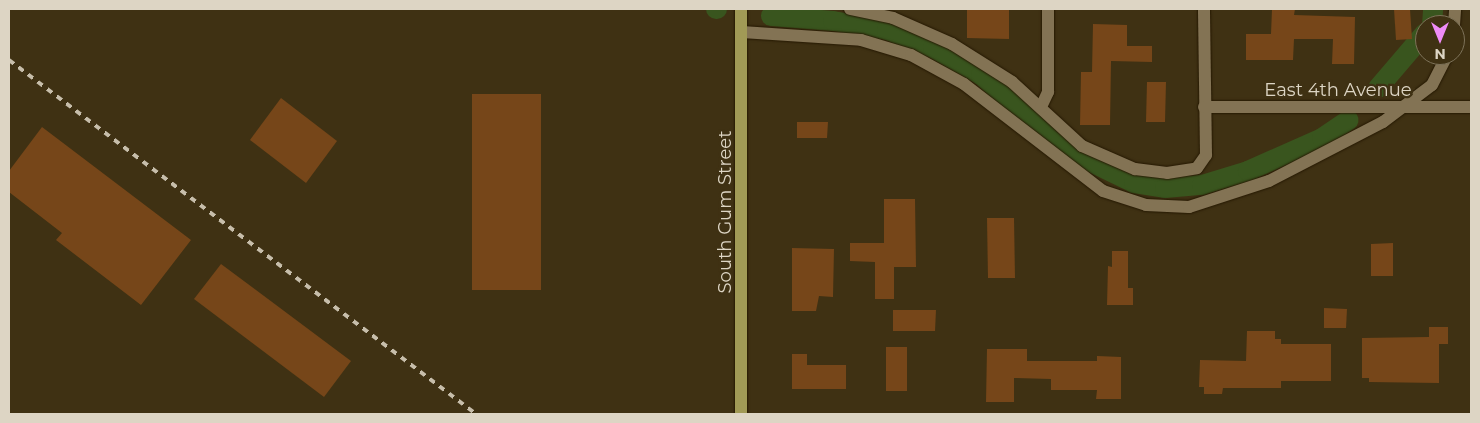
<!DOCTYPE html>
<style>
body{margin:0}
#map{position:relative;width:1480px;height:423px;overflow:hidden;background:#3f3113;font-family:Montserrat,sans-serif}
div>[style]{position:absolute}
.canal>*{height:20px;margin:-10px;padding:0 10px;transform-origin:10px;border-radius:10px;background:#39551e}
.building>*{inset:0;background:#764619}
.roads{filter:drop-shadow(0 0 1px #251800) drop-shadow(0 0 1px #251800)}
.minor>*{height:12px;margin:-6px;padding:0 6px;transform-origin:6px;border-radius:6px;background:#837354}
.major>*{height:12px;margin:-6px;padding:0 6px;transform-origin:6px;border-radius:6px;background:#a19a56}
.rail>*{height:4px;margin-top:-2px;transform-origin:0;background:repeating-linear-gradient(90deg,#c7beab 0 6px,transparent 0 12px)}
span{translate:-50% -50%;white-space:nowrap;text-align:center;line-height:1.15;-webkit-text-stroke:4.5px #3f3113;paint-order:stroke}
.street-label{font-size:18px;color:#ddd5c4}
.frame{position:absolute;inset:0;border:10px solid #ddd5c4;pointer-events:none}
.north{position:absolute;left:1415px;top:15px;width:50px;height:50px;box-sizing:border-box;background:#3f3113;border:1px solid #7e735a;border-radius:50%;rotate:180deg;font-size:14px;font-weight:700;line-height:20px;text-align:center;color:#ddd5c4}
.north::after{content:'';display:block;margin:auto;width:18px;height:22px;background:#ef8bf7;clip-path:polygon(50% 0,100% 100%,50% 72%,0 100%)}
</style>
<div id="map">
<div class="canal">
<div style="left:716px;top:9px;width:1px"></div>
<div style="left:771px;top:16px;width:62px;rotate:4.6deg"></div>
<div style="left:833px;top:21px;width:55px;rotate:9.5deg"></div>
<div style="left:887px;top:30px;width:49px;rotate:21.4deg"></div>
<div style="left:933px;top:48px;width:55px;rotate:29.4deg"></div>
<div style="left:981px;top:75px;width:111px;rotate:41.7deg"></div>
<div style="left:1064px;top:149px;width:78px;rotate:25.9deg"></div>
<div style="left:1134px;top:183px;width:31px;rotate:9deg"></div>
<div style="left:1165px;top:188px;width:37px;rotate:-5deg"></div>
<div style="left:1202px;top:185px;width:48px;rotate:-16.9deg"></div>
<div style="left:1248px;top:171px;width:81px;rotate:-24deg"></div>
<div style="left:1322px;top:138px;width:32px;rotate:-34deg"></div>
<div style="left:1432px;top:25px;width:16px;rotate:-86deg"></div>
<div style="left:1378px;top:88px;width:72px;rotate:-49.5deg"></div>
</div>
<div class="building">
<div style="clip-path:polygon(967px 9px,1009px 9px,1009px 39px,967px 38px)"></div>
<div style="clip-path:polygon(1272px 9px,1295px 9px,1294px 15px,1355px 17px,1354px 64px,1332px 64px,1333px 39px,1294px 39px,1293px 60px,1246px 60px,1246px 34px,1271px 34px)"></div>
<div style="clip-path:polygon(1394px 9px,1410px 9px,1412px 39px,1396px 40px)"></div>
<div style="clip-path:polygon(1093px 24px,1127px 25px,1127px 46px,1152px 46px,1152px 62px,1111px 61px,1110px 125px,1080px 125px,1081px 72px,1092px 72px)"></div>
<div style="clip-path:polygon(1147px 82px,1166px 82px,1165px 122px,1146px 122px)"></div>
<div style="clip-path:polygon(472px 94px,541px 94px,541px 290px,472px 290px)"></div>
<div style="clip-path:polygon(281px 98px,337px 141px,306px 183px,250px 140px)"></div>
<div style="clip-path:polygon(797px 122px,828px 122px,827px 138px,797px 138px)"></div>
<div style="clip-path:polygon(42px 127px,191px 240px,141px 305px,56px 240px,62px 233px,9px 192px,9px 171px)"></div>
<div style="clip-path:polygon(884px 199px,915px 199px,916px 267px,894px 267px,894px 299px,875px 299px,875px 262px,850px 261px,850px 243px,884px 243px)"></div>
<div style="clip-path:polygon(987px 218px,1014px 218px,1015px 278px,988px 278px)"></div>
<div style="clip-path:polygon(1393px 243px,1393px 276px,1371px 276px,1371px 244px)"></div>
<div style="clip-path:polygon(792px 248px,834px 249px,833px 297px,819px 296px,816px 311px,792px 311px)"></div>
<div style="clip-path:polygon(1112px 251px,1128px 251px,1128px 288px,1133px 288px,1133px 305px,1107px 305px,1108px 266px,1112px 267px)"></div>
<div style="clip-path:polygon(221px 264px,351px 361px,324px 397px,194px 299px)"></div>
<div style="clip-path:polygon(1324px 308px,1347px 309px,1346px 328px,1324px 328px)"></div>
<div style="clip-path:polygon(893px 310px,936px 310px,935px 331px,893px 331px)"></div>
<div style="clip-path:polygon(1429px 327px,1448px 327px,1448px 344px,1439px 344px,1439px 383px,1369px 382px,1369px 378px,1362px 378px,1362px 338px,1429px 337px)"></div>
<div style="clip-path:polygon(1247px 331px,1275px 331px,1275px 339px,1281px 339px,1281px 344px,1331px 344px,1331px 381px,1281px 381px,1281px 388px,1223px 388px,1222px 394px,1204px 394px,1204px 387px,1199px 387px,1200px 360px,1246px 361px)"></div>
<div style="clip-path:polygon(886px 347px,907px 347px,907px 391px,886px 391px)"></div>
<div style="clip-path:polygon(987px 349px,1027px 349px,1027px 361px,1097px 361px,1097px 356px,1121px 357px,1121px 399px,1096px 399px,1097px 390px,1051px 390px,1051px 379px,1014px 378px,1014px 402px,986px 402px)"></div>
<div style="clip-path:polygon(792px 354px,807px 354px,807px 365px,846px 365px,846px 389px,792px 389px)"></div>
</div>
<div class="roads">
<div class="minor">
<div style="left:850px;top:9px;width:44px;rotate:11.8deg"></div>
<div style="left:893px;top:18px;width:64px;rotate:23.8deg"></div>
<div style="left:952px;top:44px;width:71px;rotate:32.3deg"></div>
<div style="left:1012px;top:82px;width:95px;rotate:42.4deg"></div>
<div style="left:1082px;top:146px;width:58px;rotate:23.5deg"></div>
<div style="left:1135px;top:169px;width:32px;rotate:7deg"></div>
<div style="left:1167px;top:173px;width:30px;rotate:-9deg"></div>
<div style="left:1197px;top:168px;width:16px;rotate:-55deg"></div>
<div style="left:1206px;top:155px;width:146px;rotate:-90.8deg"></div>
<div style="left:1454px;top:25px;width:16px;rotate:-86deg"></div>
<div style="left:742px;top:32px;width:119px;rotate:3.8deg"></div>
<div style="left:861px;top:40px;width:52px;rotate:16.7deg"></div>
<div style="left:911px;top:55px;width:60px;rotate:28.7deg"></div>
<div style="left:964px;top:84px;width:175px;rotate:37.6deg"></div>
<div style="left:1103px;top:191px;width:45px;rotate:18deg"></div>
<div style="left:1146px;top:205px;width:43px;rotate:2.7deg"></div>
<div style="left:1189px;top:207px;width:84px;rotate:-18deg"></div>
<div style="left:1269px;top:181px;width:128px;rotate:-27.4deg"></div>
<div style="left:1383px;top:122px;width:61px;rotate:-37.1deg"></div>
<div style="left:1432px;top:85px;width:34px;rotate:-63deg"></div>
<div style="left:1041px;top:107px;width:17px;rotate:-65deg"></div>
<div style="left:1048px;top:92px;width:83px;rotate:-90deg"></div>
<div style="left:1204px;top:107px;width:267px"></div>
</div>
<div class="major">
<div style="left:741px;top:414px;width:405px;rotate:-90deg"></div>
</div>
</div>
<div class="rail">
<div style="left:9px;top:60px;width:586px;rotate:37.16deg"></div>
</div>
<div class="street-label">
<span style="left:1338px;top:90px">East 4th Avenue</span>
<span style="left:725px;top:212px;rotate:-90deg">South Gum Street</span>
</div>
<div class="frame"></div>
<div class="north">N</div>
</div>
